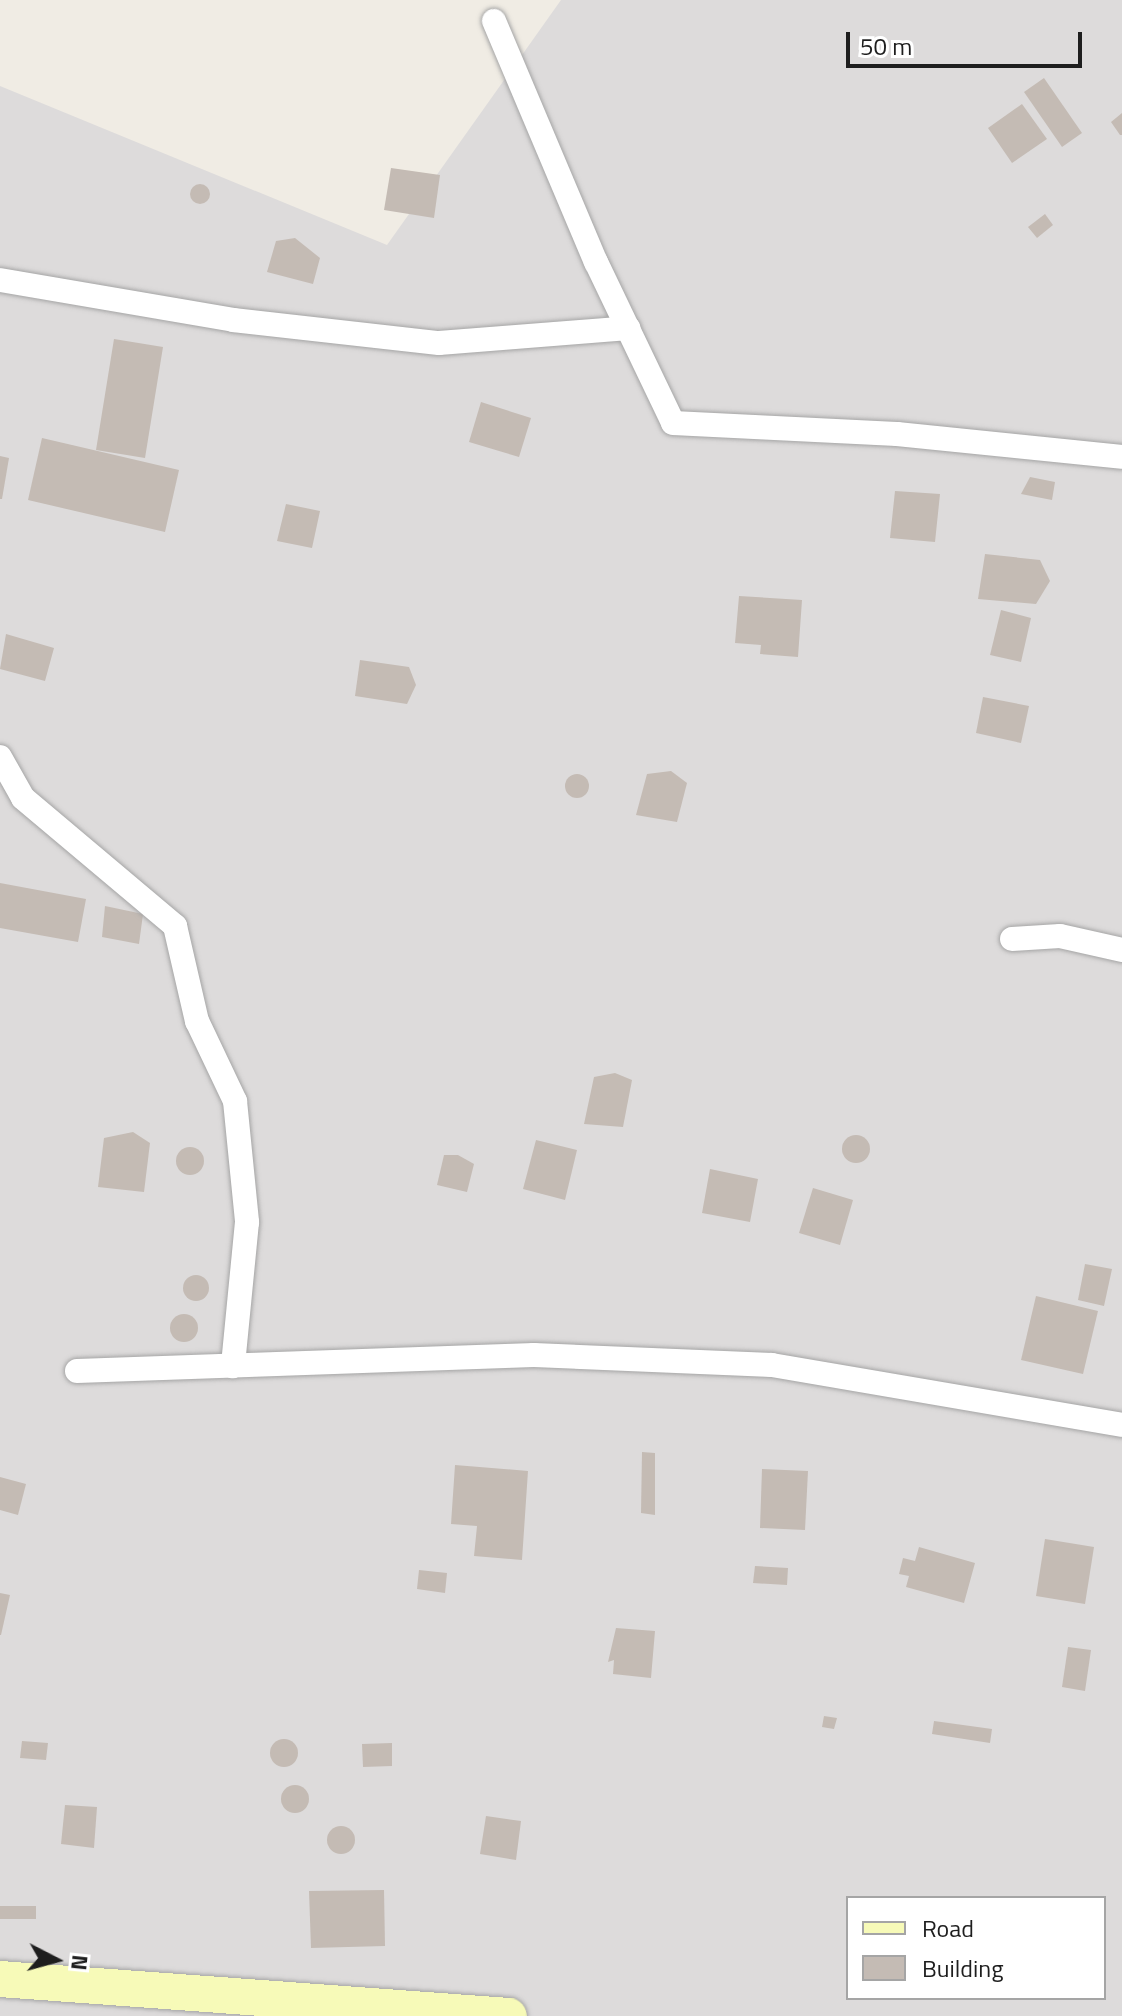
<!DOCTYPE html>
<style>
body{margin:0}
#map{position:relative;width:1122px;height:2016px;overflow:hidden;background:#f0ece4;font-family:"Titillium Web",sans-serif}
div>[style]{position:absolute}
.residential>*{inset:0;background:#dddbdb}
.building>*{inset:0;background:#c4bbb4}
.round{border-radius:50%}
.roads{filter:drop-shadow(0 0 2px #a5a5a5) drop-shadow(0 0 2px #a5a5a5)}
.street>*{height:24px;margin:-12px;padding:0 12px;transform-origin:12px;border-radius:12px;background:#fff}
.secondary>*{height:36px;margin:-18px;padding:0 18px;transform-origin:18px;border-radius:18px;background:#f7fab8}
span{translate:-50% -50%;white-space:nowrap;text-align:center;line-height:1.15;-webkit-text-stroke:6px #fff;paint-order:stroke}
.legend{position:absolute;left:846px;top:1896px;width:260px;height:104px;box-sizing:border-box;background:#fff;border:2px solid #a5a5a5;margin:0;padding:10px 14px;list-style:none;font-size:24px;color:#1e1e1e}
.legend li{display:flex;align-items:center;gap:16px;height:40px}
.legend b{width:40px;border:2px solid #a5a5a5}
.north{position:absolute;left:16px;top:1920px;width:80px;height:80px;-webkit-text-stroke:6px #fff;paint-order:stroke;rotate:96deg;font-size:22px;font-weight:700;line-height:32px;text-align:center;color:#1e1e1e}
.north::after{content:'';display:block;margin:auto;width:28px;height:36px;background:#1e1e1e;clip-path:polygon(50% 0,100% 100%,50% 72%,0 100%)}
.scale{position:absolute;left:846px;top:32px;width:236px;height:36px;box-sizing:border-box;border:4px solid #1e1e1e;border-top:0;padding-left:10px;font-size:24px;line-height:28px;white-space:nowrap;color:#1e1e1e;-webkit-text-stroke:6px #fff;paint-order:stroke}
</style>
<div id="map">
<div class="residential">
<div style="clip-path:polygon(evenodd,561px 0,1122px 0,1122px 2016px,0 2016px,0 86px,387px 245px,561px 0,848px 1898px,1104px 1898px,1104px 1998px,848px 1998px,848px 1898px)"></div>
</div>
<div class="building">
<div style="clip-path:polygon(1044px 78px,1082px 133px,1062px 147px,1024px 92px)"></div>
<div style="clip-path:polygon(1022px 104px,1047px 139px,1012px 163px,988px 128px)"></div>
<div style="clip-path:polygon(1122px 113px,1122px 135px,1120px 135px,1111px 122px)"></div>
<div style="clip-path:polygon(391px 168px,440px 175px,434px 218px,384px 210px)"></div>
<div class="round" style="left:190px;top:184px;width:20px;height:20px"></div>
<div style="clip-path:polygon(1045px 214px,1053px 225px,1037px 238px,1028px 227px)"></div>
<div style="clip-path:polygon(295px 238px,320px 258px,313px 284px,267px 272px,276px 241px)"></div>
<div style="clip-path:polygon(114px 339px,163px 347px,145px 458px,96px 450px)"></div>
<div style="clip-path:polygon(481px 402px,531px 418px,519px 457px,469px 442px)"></div>
<div style="clip-path:polygon(42px 438px,179px 470px,165px 532px,28px 500px)"></div>
<div style="clip-path:polygon(0 456px,9px 458px,2px 499px,0 499px)"></div>
<div style="clip-path:polygon(1030px 477px,1055px 482px,1052px 500px,1021px 494px)"></div>
<div style="clip-path:polygon(895px 491px,940px 494px,935px 542px,890px 538px)"></div>
<div style="clip-path:polygon(286px 504px,320px 511px,312px 548px,277px 541px)"></div>
<div style="clip-path:polygon(985px 554px,1040px 560px,1050px 581px,1036px 604px,978px 599px)"></div>
<div style="clip-path:polygon(739px 596px,802px 600px,798px 657px,760px 654px,761px 645px,735px 643px)"></div>
<div style="clip-path:polygon(1001px 610px,1031px 618px,1021px 662px,990px 655px)"></div>
<div style="clip-path:polygon(6px 634px,54px 648px,45px 681px,0 669px)"></div>
<div style="clip-path:polygon(360px 660px,409px 667px,416px 685px,407px 704px,355px 696px)"></div>
<div style="clip-path:polygon(983px 697px,1029px 706px,1021px 743px,976px 733px)"></div>
<div style="clip-path:polygon(671px 771px,687px 783px,677px 822px,636px 815px,647px 774px)"></div>
<div class="round" style="left:565px;top:774px;width:24px;height:24px"></div>
<div style="clip-path:polygon(0 883px,86px 899px,78px 942px,0 928px)"></div>
<div style="clip-path:polygon(105px 906px,143px 914px,139px 944px,102px 937px)"></div>
<div style="clip-path:polygon(615px 1073px,632px 1080px,623px 1127px,584px 1124px,594px 1077px)"></div>
<div style="clip-path:polygon(133px 1132px,150px 1143px,144px 1192px,98px 1187px,104px 1138px)"></div>
<div class="round" style="left:842px;top:1135px;width:28px;height:28px"></div>
<div style="clip-path:polygon(536px 1140px,577px 1150px,565px 1200px,523px 1189px)"></div>
<div class="round" style="left:176px;top:1147px;width:28px;height:28px"></div>
<div style="clip-path:polygon(444px 1155px,458px 1155px,474px 1164px,467px 1192px,437px 1185px)"></div>
<div style="clip-path:polygon(710px 1169px,758px 1179px,750px 1222px,702px 1213px)"></div>
<div style="clip-path:polygon(813px 1188px,853px 1200px,840px 1245px,799px 1233px)"></div>
<div style="clip-path:polygon(1085px 1264px,1112px 1269px,1104px 1306px,1078px 1300px)"></div>
<div class="round" style="left:183px;top:1275px;width:26px;height:26px"></div>
<div style="clip-path:polygon(1036px 1296px,1098px 1311px,1083px 1374px,1021px 1360px)"></div>
<div class="round" style="left:170px;top:1314px;width:28px;height:28px"></div>
<div style="clip-path:polygon(642px 1452px,655px 1453px,655px 1515px,641px 1513px)"></div>
<div style="clip-path:polygon(455px 1465px,528px 1471px,522px 1560px,474px 1556px,477px 1526px,451px 1524px)"></div>
<div style="clip-path:polygon(762px 1469px,808px 1471px,805px 1530px,760px 1528px)"></div>
<div style="clip-path:polygon(0 1477px,26px 1484px,18px 1515px,0 1510px)"></div>
<div style="clip-path:polygon(1045px 1539px,1094px 1547px,1085px 1604px,1036px 1596px)"></div>
<div style="clip-path:polygon(919px 1547px,975px 1563px,964px 1603px,906px 1587px,909px 1576px,899px 1574px,903px 1558px,915px 1561px)"></div>
<div style="clip-path:polygon(755px 1566px,788px 1568px,787px 1585px,753px 1583px)"></div>
<div style="clip-path:polygon(419px 1570px,447px 1573px,445px 1593px,417px 1589px)"></div>
<div style="clip-path:polygon(0 1593px,10px 1595px,1px 1635px,0 1635px)"></div>
<div style="clip-path:polygon(616px 1628px,655px 1631px,651px 1678px,613px 1674px,614px 1660px,608px 1662px)"></div>
<div style="clip-path:polygon(1068px 1647px,1091px 1650px,1085px 1691px,1062px 1687px)"></div>
<div style="clip-path:polygon(824px 1716px,837px 1718px,834px 1729px,822px 1727px)"></div>
<div style="clip-path:polygon(934px 1721px,992px 1729px,990px 1743px,932px 1734px)"></div>
<div class="round" style="left:270px;top:1739px;width:28px;height:28px"></div>
<div style="clip-path:polygon(22px 1741px,48px 1743px,46px 1760px,20px 1758px)"></div>
<div style="clip-path:polygon(392px 1743px,392px 1766px,363px 1767px,362px 1744px)"></div>
<div class="round" style="left:281px;top:1785px;width:28px;height:28px"></div>
<div style="clip-path:polygon(65px 1805px,97px 1807px,94px 1848px,61px 1844px)"></div>
<div style="clip-path:polygon(486px 1816px,521px 1821px,516px 1860px,480px 1854px)"></div>
<div class="round" style="left:327px;top:1826px;width:28px;height:28px"></div>
<div style="clip-path:polygon(384px 1890px,385px 1946px,311px 1948px,309px 1891px)"></div>
<div style="clip-path:polygon(0 1906px,36px 1906px,36px 1919px,0 1919px)"></div>
</div>
<div class="roads">
<div class="street">
<div style="left:494px;top:21px;width:262px;rotate:67.1deg"></div>
<div style="left:596px;top:262px;width:178px;rotate:64.4deg"></div>
<div style="left:673px;top:423px;width:224px;rotate:2.8deg"></div>
<div style="left:897px;top:434px;width:226px;rotate:5.8deg"></div>
<div style="left:0;top:280px;width:236px;rotate:9.7deg"></div>
<div style="left:233px;top:320px;width:207px;rotate:6.4deg"></div>
<div style="left:439px;top:343px;width:190px;rotate:-4.5deg"></div>
<div style="left:0;top:757px;width:47px;rotate:60.7deg"></div>
<div style="left:23px;top:798px;width:199px;rotate:40.1deg"></div>
<div style="left:175px;top:926px;width:98px;rotate:77deg"></div>
<div style="left:197px;top:1021px;width:89px;rotate:64.6deg"></div>
<div style="left:235px;top:1101px;width:122px;rotate:84.3deg"></div>
<div style="left:247px;top:1222px;width:145px;rotate:95.6deg"></div>
<div style="left:1012px;top:939px;width:48px;rotate:-3.6deg"></div>
<div style="left:1060px;top:936px;width:64px;rotate:12.7deg"></div>
<div style="left:77px;top:1371px;width:457px;rotate:-2deg"></div>
<div style="left:534px;top:1355px;width:238px;rotate:2.4deg"></div>
<div style="left:772px;top:1365px;width:355px;rotate:9.7deg"></div>
</div>
<div class="secondary">
<div style="left:0;top:1979px;width:510px;rotate:4.16deg"></div>
</div>
</div>
<ul class="legend">
<li><b style="height:10px;background:#f7fab8"></b>Road</li>
<li><b style="height:22px;background:#c4bbb4"></b>Building</li>
</ul>
<div class="north">N</div>
<div class="scale">50 m</div>
</div>
